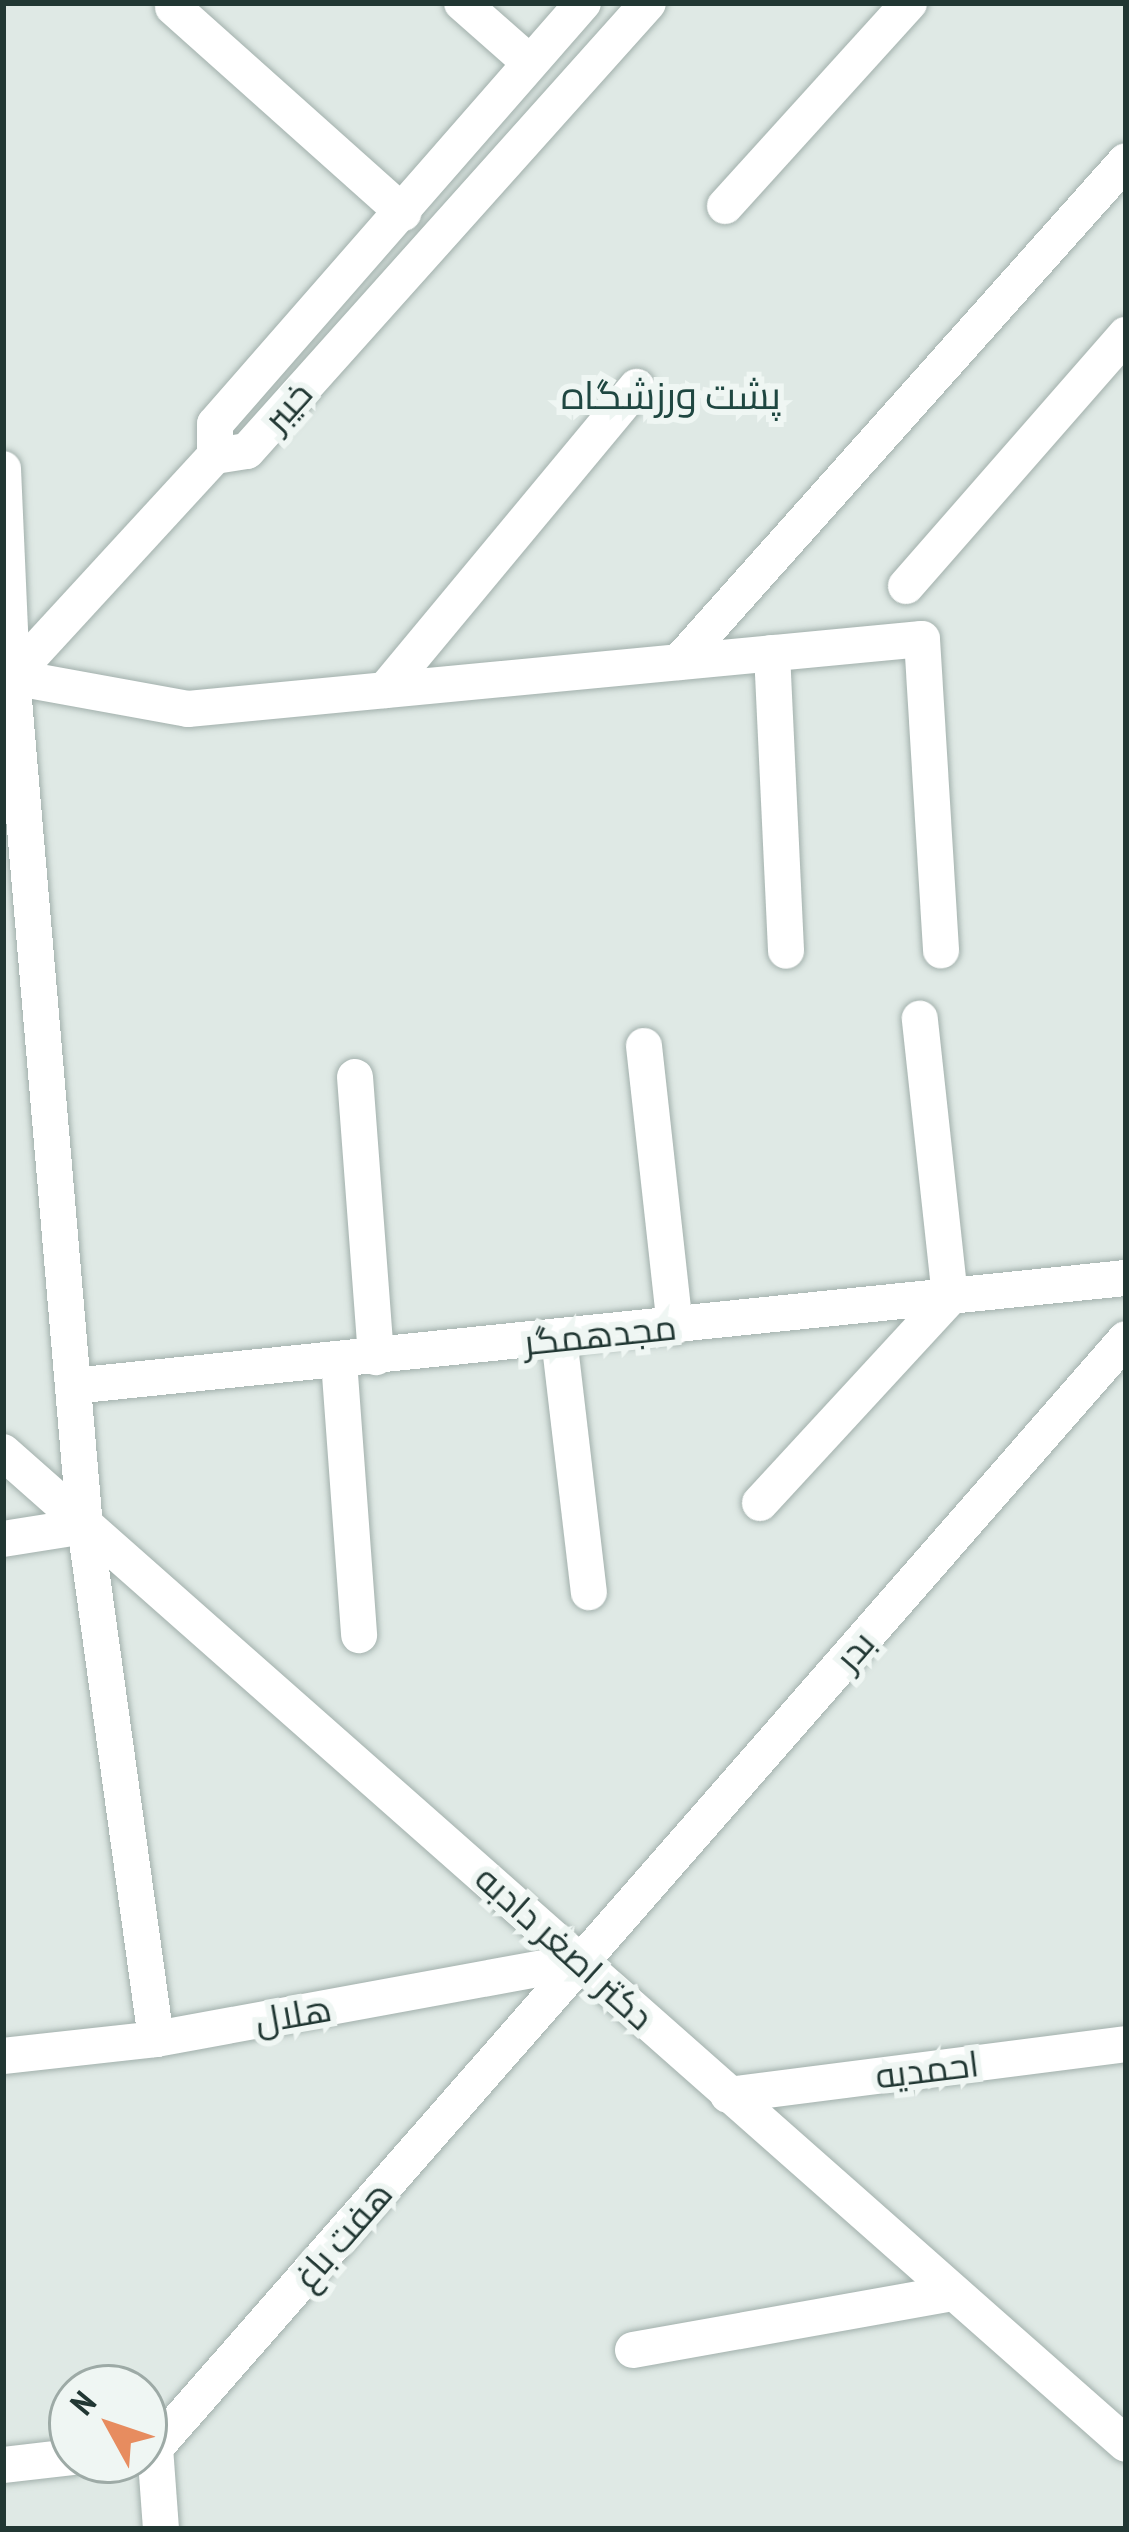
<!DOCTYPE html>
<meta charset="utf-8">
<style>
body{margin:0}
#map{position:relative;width:1129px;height:2532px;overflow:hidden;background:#dfe9e5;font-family:"PT Sans Narrow",Cairo,sans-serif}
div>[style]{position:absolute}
.roads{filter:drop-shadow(0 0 3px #a2b0ac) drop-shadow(0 0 3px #a2b0ac)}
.minor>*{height:36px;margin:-18px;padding:0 18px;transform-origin:18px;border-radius:18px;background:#fff}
.tertiary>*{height:36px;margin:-18px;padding:0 18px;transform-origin:18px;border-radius:18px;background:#fff}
span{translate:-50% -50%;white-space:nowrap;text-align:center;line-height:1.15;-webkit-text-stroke:12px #eff6f3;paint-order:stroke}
.street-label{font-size:36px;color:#213733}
.neighbourhood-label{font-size:39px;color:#1f4741}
.frame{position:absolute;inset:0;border:6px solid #213733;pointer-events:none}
.north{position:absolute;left:48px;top:2364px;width:120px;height:120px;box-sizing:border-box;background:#eff6f3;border:3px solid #9daaa6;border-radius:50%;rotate:310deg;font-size:33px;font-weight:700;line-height:48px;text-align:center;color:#213733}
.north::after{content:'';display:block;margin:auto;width:42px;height:54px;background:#e78c5f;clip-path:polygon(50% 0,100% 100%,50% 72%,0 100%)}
</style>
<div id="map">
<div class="roads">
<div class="minor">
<div style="left:462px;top:3px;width:89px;rotate:41.4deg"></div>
<div style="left:173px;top:7px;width:309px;rotate:41.8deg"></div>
<div style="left:725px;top:206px;width:274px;rotate:-47.8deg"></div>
<div style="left:3px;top:469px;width:208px;rotate:87.5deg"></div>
<div style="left:12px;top:677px;width:852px;rotate:85.09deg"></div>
<div style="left:85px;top:1526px;width:518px;rotate:82.12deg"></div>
<div style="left:906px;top:586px;width:334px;rotate:-48.8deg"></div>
<div style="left:772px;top:653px;width:298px;rotate:87.3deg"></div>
<div style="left:679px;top:662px;width:671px;rotate:-48.26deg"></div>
<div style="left:12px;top:677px;width:179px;rotate:10.3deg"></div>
<div style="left:188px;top:709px;width:737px;rotate:-5.45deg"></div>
<div style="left:922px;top:639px;width:312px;rotate:86.5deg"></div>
<div style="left:5px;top:684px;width:310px;rotate:-47.4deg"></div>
<div style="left:385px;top:690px;width:394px;rotate:-50.3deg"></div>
<div style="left:644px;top:1046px;width:282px;rotate:83.7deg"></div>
<div style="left:355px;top:1077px;width:281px;rotate:85.7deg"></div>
<div style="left:559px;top:1338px;width:256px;rotate:83.3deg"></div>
<div style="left:339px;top:1361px;width:275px;rotate:85.8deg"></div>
<div style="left:73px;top:1386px;width:1059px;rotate:-5.86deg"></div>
<div style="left:3px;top:1452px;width:1498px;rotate:41.46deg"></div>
<div style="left:760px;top:1503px;width:280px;rotate:-47.3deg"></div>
<div style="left:950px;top:1297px;width:280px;rotate:-96.2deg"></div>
<div style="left:3px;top:1539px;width:83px;rotate:-9deg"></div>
<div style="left:3px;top:2056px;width:154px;rotate:-6.3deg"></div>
<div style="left:156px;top:2039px;width:433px;rotate:-10.4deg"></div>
<div style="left:728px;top:2095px;width:401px;rotate:-7.3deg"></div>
<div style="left:633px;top:2350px;width:326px;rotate:-10.1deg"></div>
<div style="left:3px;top:2465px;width:69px;rotate:-6.6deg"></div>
<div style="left:161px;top:2529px;width:81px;rotate:-94.2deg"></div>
<div style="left:155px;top:2448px;width:648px;rotate:-48.76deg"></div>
</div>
<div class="tertiary">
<div style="left:583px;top:3px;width:559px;rotate:131.16deg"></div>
<div style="left:215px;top:424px;width:32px;rotate:90deg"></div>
<div style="left:215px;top:456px;width:32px;rotate:-9deg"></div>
<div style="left:247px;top:451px;width:601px;rotate:-48.17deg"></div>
<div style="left:582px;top:1961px;width:826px;rotate:-48.83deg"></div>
</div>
</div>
<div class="street-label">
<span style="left:287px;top:406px;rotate:-48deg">خیبر</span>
<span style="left:600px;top:1334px;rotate:-6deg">مجدهمگر</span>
<span style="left:854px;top:1650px;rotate:-49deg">بدر</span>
<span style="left:565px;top:1947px;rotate:42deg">دکتر اصغر دادبه</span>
<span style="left:293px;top:2014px;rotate:-10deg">هلال</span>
<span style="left:927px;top:2069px;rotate:-7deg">احمدیه</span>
<span style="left:342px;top:2235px;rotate:-49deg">هفت باغ</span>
</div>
<div class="neighbourhood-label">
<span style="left:671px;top:395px">پشت ورزشگاه</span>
</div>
<div class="frame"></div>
<div class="north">N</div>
</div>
